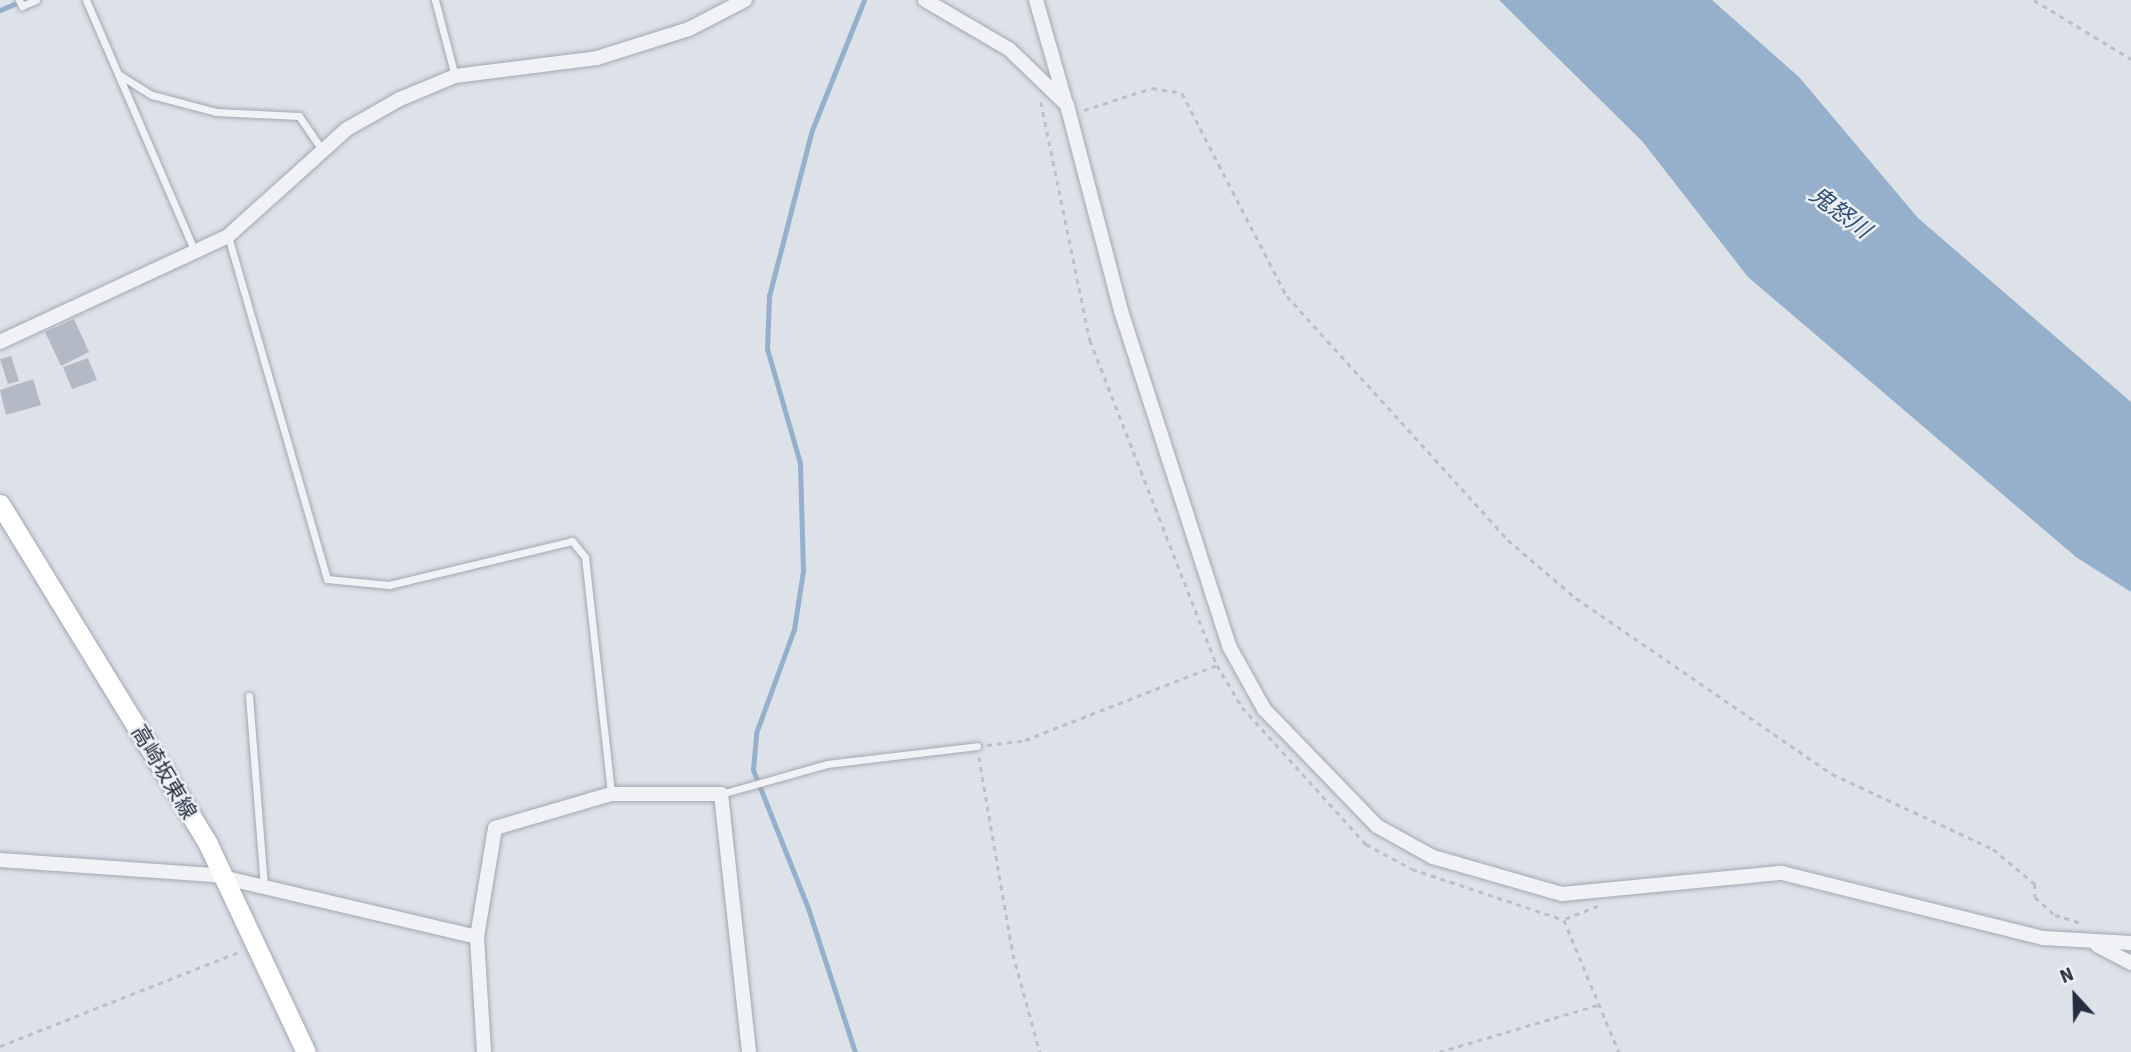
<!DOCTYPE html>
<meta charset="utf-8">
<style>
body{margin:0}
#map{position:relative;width:2131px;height:1052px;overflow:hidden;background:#dde1e8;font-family:"Source Sans 3","Noto Sans JP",sans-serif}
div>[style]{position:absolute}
.water>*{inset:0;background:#96afca}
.stream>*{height:5px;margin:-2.5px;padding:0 2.5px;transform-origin:2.5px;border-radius:2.5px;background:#96afca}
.building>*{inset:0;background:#b4bac5}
.path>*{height:2.5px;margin-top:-1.25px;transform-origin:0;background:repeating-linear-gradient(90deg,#bbbfc6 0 5px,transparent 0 10px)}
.roads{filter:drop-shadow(0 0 2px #a2a8b2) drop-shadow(0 0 2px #a2a8b2)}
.lane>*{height:7px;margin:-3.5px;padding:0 3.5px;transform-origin:3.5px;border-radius:3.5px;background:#f0f2f6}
.street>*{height:14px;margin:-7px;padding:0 7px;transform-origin:7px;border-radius:7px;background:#f0f2f6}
.secondary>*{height:19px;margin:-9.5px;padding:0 9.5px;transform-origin:9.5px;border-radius:9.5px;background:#fff}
span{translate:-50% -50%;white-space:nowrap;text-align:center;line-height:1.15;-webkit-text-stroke:5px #ecf0f5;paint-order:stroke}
.street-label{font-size:21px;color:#262f3f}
.water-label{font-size:23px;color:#2e4e75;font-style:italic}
.north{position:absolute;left:2040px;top:961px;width:70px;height:70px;-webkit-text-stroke:5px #ecf0f5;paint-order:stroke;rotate:338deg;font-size:19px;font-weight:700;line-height:28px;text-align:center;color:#262f3f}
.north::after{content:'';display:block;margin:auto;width:24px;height:32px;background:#262f3f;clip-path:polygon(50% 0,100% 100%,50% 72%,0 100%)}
</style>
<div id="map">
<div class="water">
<div style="clip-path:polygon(1499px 0,1712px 0,1799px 77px,1918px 218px,2131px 402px,2131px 592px,2076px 557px,1748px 277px,1642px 141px)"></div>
</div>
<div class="stream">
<div style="left:0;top:10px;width:15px;rotate:-23deg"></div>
<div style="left:855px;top:1052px;width:151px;rotate:-108.1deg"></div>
<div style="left:808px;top:908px;width:149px;rotate:-111.7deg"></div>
<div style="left:753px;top:770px;width:37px;rotate:-85deg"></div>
<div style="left:756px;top:733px;width:111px;rotate:-69.9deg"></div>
<div style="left:794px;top:629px;width:59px;rotate:-81.2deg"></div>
<div style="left:803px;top:571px;width:108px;rotate:-91.6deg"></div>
<div style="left:800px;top:463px;width:119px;rotate:-106.1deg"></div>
<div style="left:767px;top:349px;width:53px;rotate:-87.8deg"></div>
<div style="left:769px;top:296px;width:171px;rotate:-75.5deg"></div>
<div style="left:812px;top:130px;width:140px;rotate:-68.2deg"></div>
</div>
<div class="building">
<div style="clip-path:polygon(74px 319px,89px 352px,61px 366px,45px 332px)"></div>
<div style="clip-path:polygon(11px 356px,19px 381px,8px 384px,0 359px)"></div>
<div style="clip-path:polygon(88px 358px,97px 380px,72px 389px,63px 367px)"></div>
<div style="clip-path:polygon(33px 379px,41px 405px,6px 415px,0 390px)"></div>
</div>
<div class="path">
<div style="left:2034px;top:0;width:114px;rotate:31.3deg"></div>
<div style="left:1041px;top:102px;width:243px;rotate:78.4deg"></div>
<div style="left:1090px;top:340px;width:349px;rotate:68.7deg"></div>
<div style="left:1217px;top:665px;width:49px;rotate:59.2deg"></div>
<div style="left:1242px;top:707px;width:185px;rotate:47.9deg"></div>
<div style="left:1366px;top:844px;width:52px;rotate:28.5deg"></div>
<div style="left:1412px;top:869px;width:160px;rotate:18.5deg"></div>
<div style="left:1084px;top:110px;width:71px;rotate:-17.9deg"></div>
<div style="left:1152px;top:88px;width:30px;rotate:9deg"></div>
<div style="left:1182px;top:93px;width:229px;rotate:62.7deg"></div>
<div style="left:1287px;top:296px;width:329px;rotate:47.8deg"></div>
<div style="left:1508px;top:540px;width:89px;rotate:40.5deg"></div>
<div style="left:1576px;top:598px;width:311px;rotate:34.5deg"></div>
<div style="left:1832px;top:774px;width:178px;rotate:25deg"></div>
<div style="left:1993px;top:849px;width:55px;rotate:39.8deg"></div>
<div style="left:2035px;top:884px;width:13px;rotate:90deg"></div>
<div style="left:2035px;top:897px;width:27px;rotate:42deg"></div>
<div style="left:2055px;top:915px;width:30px;rotate:17deg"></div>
<div style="left:987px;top:745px;width:38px;rotate:-7deg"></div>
<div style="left:1025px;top:740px;width:206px;rotate:-21.3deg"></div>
<div style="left:979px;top:757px;width:200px;rotate:80.2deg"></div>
<div style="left:1013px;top:954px;width:102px;rotate:74.6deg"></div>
<div style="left:1598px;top:906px;width:37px;rotate:158deg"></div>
<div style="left:1564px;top:920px;width:143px;rotate:67.4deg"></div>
<div style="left:0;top:1046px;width:259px;rotate:-21.5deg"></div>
<div style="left:1439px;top:1052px;width:166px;rotate:-16.5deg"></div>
</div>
<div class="roads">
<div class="lane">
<div style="left:19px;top:0;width:7px;rotate:63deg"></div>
<div style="left:22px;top:6px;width:15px;rotate:-23deg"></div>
<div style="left:86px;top:0;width:275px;rotate:66.6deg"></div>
<div style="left:435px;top:0;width:79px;rotate:75.3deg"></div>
<div style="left:118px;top:74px;width:40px;rotate:32deg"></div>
<div style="left:152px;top:95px;width:66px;rotate:14.9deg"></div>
<div style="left:216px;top:112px;width:83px;rotate:2.8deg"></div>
<div style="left:299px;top:116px;width:42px;rotate:55.6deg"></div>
<div style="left:228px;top:236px;width:357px;rotate:73.9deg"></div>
<div style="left:327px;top:579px;width:62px;rotate:5.5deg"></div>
<div style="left:389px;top:585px;width:188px;rotate:-13.5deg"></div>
<div style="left:572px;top:541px;width:21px;rotate:51deg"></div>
<div style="left:585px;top:557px;width:238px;rotate:83.7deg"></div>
<div style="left:249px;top:696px;width:192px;rotate:85.5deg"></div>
<div style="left:721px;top:794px;width:110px;rotate:-15.8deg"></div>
<div style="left:827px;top:764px;width:151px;rotate:-6.8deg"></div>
</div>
<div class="street">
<div style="left:925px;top:0;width:97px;rotate:30.3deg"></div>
<div style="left:1009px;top:49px;width:81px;rotate:44deg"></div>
<div style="left:1067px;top:105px;width:213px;rotate:75.3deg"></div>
<div style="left:1121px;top:311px;width:352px;rotate:72.1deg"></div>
<div style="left:1229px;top:646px;width:72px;rotate:60.9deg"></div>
<div style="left:1264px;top:709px;width:163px;rotate:46deg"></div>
<div style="left:1377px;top:826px;width:64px;rotate:29deg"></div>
<div style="left:1433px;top:857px;width:134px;rotate:16deg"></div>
<div style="left:1562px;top:894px;width:221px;rotate:-5.5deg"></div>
<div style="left:1782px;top:873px;width:269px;rotate:14deg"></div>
<div style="left:2043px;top:938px;width:88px;rotate:3.3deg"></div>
<div style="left:1036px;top:0;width:108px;rotate:73.9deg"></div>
<div style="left:0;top:342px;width:251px;rotate:-24.9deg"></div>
<div style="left:228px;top:236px;width:160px;rotate:-42deg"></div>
<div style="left:347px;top:129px;width:61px;rotate:-29.5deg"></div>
<div style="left:400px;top:99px;width:60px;rotate:-22.7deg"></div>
<div style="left:455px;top:76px;width:143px;rotate:-7.2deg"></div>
<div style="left:597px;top:58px;width:96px;rotate:-17.5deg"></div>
<div style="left:689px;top:29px;width:63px;rotate:-27.4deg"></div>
<div style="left:0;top:860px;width:214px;rotate:4deg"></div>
<div style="left:213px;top:875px;width:271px;rotate:13.2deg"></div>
<div style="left:2097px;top:945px;width:38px;rotate:28deg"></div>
<div style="left:484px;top:1052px;width:115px;rotate:-93.5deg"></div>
<div style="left:477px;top:937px;width:110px;rotate:-80.6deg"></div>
<div style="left:495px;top:828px;width:121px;rotate:-16.3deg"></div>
<div style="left:611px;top:794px;width:110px"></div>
<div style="left:721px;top:794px;width:260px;rotate:83.8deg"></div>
</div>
<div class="secondary">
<div style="left:0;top:504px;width:399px;rotate:58.5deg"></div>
<div style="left:208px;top:844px;width:230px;rotate:64.8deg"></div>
</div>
</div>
<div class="street-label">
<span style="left:164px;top:772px;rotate:59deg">高崎坂東線</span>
</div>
<div class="water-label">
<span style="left:1840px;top:213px;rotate:37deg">鬼怒川</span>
</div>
<div class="north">N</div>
</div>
